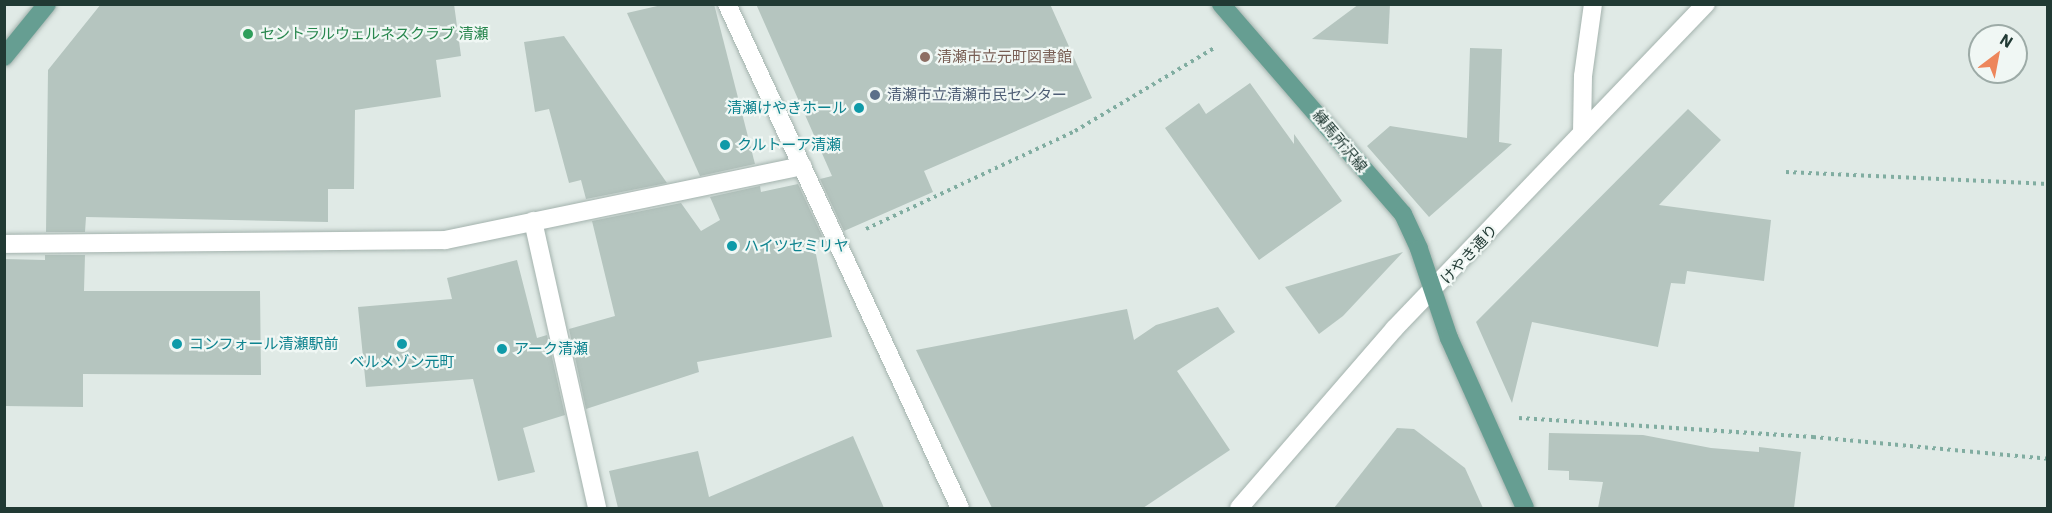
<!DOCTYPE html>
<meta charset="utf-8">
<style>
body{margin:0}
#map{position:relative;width:2052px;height:513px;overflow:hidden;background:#e0eae6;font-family:"IBM Plex Sans","Noto Sans JP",sans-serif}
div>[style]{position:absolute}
.building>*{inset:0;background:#b5c5bf}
.path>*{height:4px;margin-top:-2px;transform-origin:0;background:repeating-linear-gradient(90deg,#81ada1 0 3px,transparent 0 7.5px)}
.roads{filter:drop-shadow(0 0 2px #a3b2ad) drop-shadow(0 0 2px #a3b2ad)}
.minor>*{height:18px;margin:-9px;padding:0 9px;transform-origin:9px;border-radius:9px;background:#fff}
.major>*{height:18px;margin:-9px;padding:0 9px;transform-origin:9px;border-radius:9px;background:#669e92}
.dots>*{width:16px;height:16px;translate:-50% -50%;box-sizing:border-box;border:3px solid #f0f7f4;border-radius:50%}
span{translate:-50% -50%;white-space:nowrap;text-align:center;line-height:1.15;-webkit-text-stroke:4.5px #f0f7f4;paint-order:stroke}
.leisure-label{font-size:15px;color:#27864d}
.left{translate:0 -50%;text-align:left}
.education-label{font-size:15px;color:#785e54}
.service-label{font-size:15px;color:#4e5e75}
.culture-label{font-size:15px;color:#0d838f}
.right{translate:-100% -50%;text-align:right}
.street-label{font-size:15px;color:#213a34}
.frame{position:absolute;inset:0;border:6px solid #213a34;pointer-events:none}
.north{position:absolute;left:1968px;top:24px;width:60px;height:60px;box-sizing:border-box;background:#f0f7f4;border:2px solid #9daba7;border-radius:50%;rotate:32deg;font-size:16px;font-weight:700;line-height:24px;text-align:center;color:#213a34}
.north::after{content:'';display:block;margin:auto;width:21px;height:27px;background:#ed865b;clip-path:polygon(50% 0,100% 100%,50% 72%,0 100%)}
</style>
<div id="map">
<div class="building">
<div style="clip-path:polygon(101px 4px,454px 4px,461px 56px,436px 60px,441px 97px,355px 110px,354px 189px,328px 189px,328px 222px,86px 217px,85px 232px,46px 232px,48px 70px)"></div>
<div style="clip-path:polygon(666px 4px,714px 4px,755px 164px,700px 176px,627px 13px)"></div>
<div style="clip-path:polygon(756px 4px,1050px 4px,1092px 98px,924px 171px,933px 192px,844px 231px,820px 179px,832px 176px)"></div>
<div style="clip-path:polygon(1359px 4px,1390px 4px,1388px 44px,1312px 39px)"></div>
<div style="clip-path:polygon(564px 36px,667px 183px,586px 199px,581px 180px,569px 183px,549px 109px,535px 112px,524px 42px)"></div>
<div style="clip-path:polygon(1470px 48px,1502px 49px,1499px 142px,1512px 144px,1429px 217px,1367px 146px,1390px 126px,1467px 138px)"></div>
<div style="clip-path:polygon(1250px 83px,1294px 144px,1294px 134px,1342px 201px,1259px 260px,1165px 128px,1199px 103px,1206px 114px)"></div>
<div style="clip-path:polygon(1688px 109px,1721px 140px,1659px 205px,1771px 220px,1764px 281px,1687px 271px,1685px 284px,1671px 283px,1658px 347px,1532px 322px,1512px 403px,1476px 322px)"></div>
<div style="clip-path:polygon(798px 184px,824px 240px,814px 244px,832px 337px,697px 362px,699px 372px,586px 409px,569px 329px,615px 316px,592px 221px,681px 203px,701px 231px,720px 220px,710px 197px,760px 186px,761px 192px)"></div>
<div style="clip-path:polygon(1403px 252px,1343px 316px,1319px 334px,1285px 287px)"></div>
<div style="clip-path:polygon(45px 255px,85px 255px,84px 291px,260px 291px,261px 375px,83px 374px,83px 407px,4px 406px,4px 259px,45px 260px)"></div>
<div style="clip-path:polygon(517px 260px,537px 338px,547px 335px,565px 415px,523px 428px,535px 472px,498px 481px,473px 379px,366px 387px,358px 307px,452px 299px,447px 278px)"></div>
<div style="clip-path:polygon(1218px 307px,1235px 332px,1177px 371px,1230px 450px,1143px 508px,992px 508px,916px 350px,1127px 309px,1134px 340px,1156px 325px)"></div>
<div style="clip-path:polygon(1397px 428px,1414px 429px,1465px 468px,1483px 508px,1334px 508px)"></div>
<div style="clip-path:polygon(1549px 433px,1643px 435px,1711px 448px,1759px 452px,1759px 447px,1801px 452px,1794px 508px,1598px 508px,1603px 482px,1569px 480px,1569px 471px,1548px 470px)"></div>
<div style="clip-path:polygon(853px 436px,884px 508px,618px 508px,609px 471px,698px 451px,709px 497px)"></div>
</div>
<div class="path">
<div style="left:1786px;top:172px;width:262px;rotate:2.6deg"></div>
<div style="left:866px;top:229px;width:231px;rotate:-25.1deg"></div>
<div style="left:1075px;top:131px;width:164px;rotate:-30.8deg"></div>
<div style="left:1519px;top:418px;width:295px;rotate:3.7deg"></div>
<div style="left:1813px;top:437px;width:236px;rotate:5.3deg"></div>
</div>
<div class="roads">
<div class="minor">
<div style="left:727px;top:4px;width:555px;rotate:65.19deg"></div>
<div style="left:1582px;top:133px;width:57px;rotate:-89deg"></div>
<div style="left:1583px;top:76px;width:73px;rotate:-82.1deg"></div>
<div style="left:533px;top:221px;width:294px;rotate:77.4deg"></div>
<div style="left:4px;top:244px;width:441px;rotate:-0.5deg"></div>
<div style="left:445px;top:240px;width:365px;rotate:-11.7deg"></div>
<div style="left:1239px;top:508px;width:237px;rotate:-49.1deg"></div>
<div style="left:1394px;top:329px;width:451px;rotate:-46.2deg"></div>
</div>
<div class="major">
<div style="left:1221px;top:4px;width:278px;rotate:49.1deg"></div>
<div style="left:1403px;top:214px;width:38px;rotate:65deg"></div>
<div style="left:1419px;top:249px;width:94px;rotate:71.4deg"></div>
<div style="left:1449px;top:338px;width:186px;rotate:65.9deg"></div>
<div style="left:4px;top:57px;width:68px;rotate:-50.9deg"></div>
</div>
</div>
<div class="dots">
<div style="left:248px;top:34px;background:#2e9e5b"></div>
<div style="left:925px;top:57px;background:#8d6e63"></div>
<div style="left:875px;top:95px;background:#5c6f8a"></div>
<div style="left:859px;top:108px;background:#0f9aa8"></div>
<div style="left:725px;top:145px;background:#0f9aa8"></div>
<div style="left:732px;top:246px;background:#0f9aa8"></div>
<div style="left:177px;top:344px;background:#0f9aa8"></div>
<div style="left:402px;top:344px;background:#0f9aa8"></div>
<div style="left:502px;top:349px;background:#0f9aa8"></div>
</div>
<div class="leisure-label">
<span class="left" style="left:260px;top:34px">セントラルウェルネスクラブ 清瀬</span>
</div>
<div class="education-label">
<span class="left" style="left:937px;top:57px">清瀬市立元町図書館</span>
</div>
<div class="service-label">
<span class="left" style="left:887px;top:95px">清瀬市立清瀬市民センター</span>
</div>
<div class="culture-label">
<span class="right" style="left:847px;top:108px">清瀬けやきホール</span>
<span class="left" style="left:737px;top:145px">クルトーア清瀬</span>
<span class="left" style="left:744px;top:246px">ハイツセミリヤ</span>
<span class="left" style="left:189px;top:344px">コンフォール清瀬駅前</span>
<span class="left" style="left:514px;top:349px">アーク清瀬</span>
<span style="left:402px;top:362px">ベルメゾン元町</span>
</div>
<div class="street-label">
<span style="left:1340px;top:141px;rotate:50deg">練馬所沢線</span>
<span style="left:1469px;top:254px;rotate:-47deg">けやき通り</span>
</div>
<div class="frame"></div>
<div class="north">N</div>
</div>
